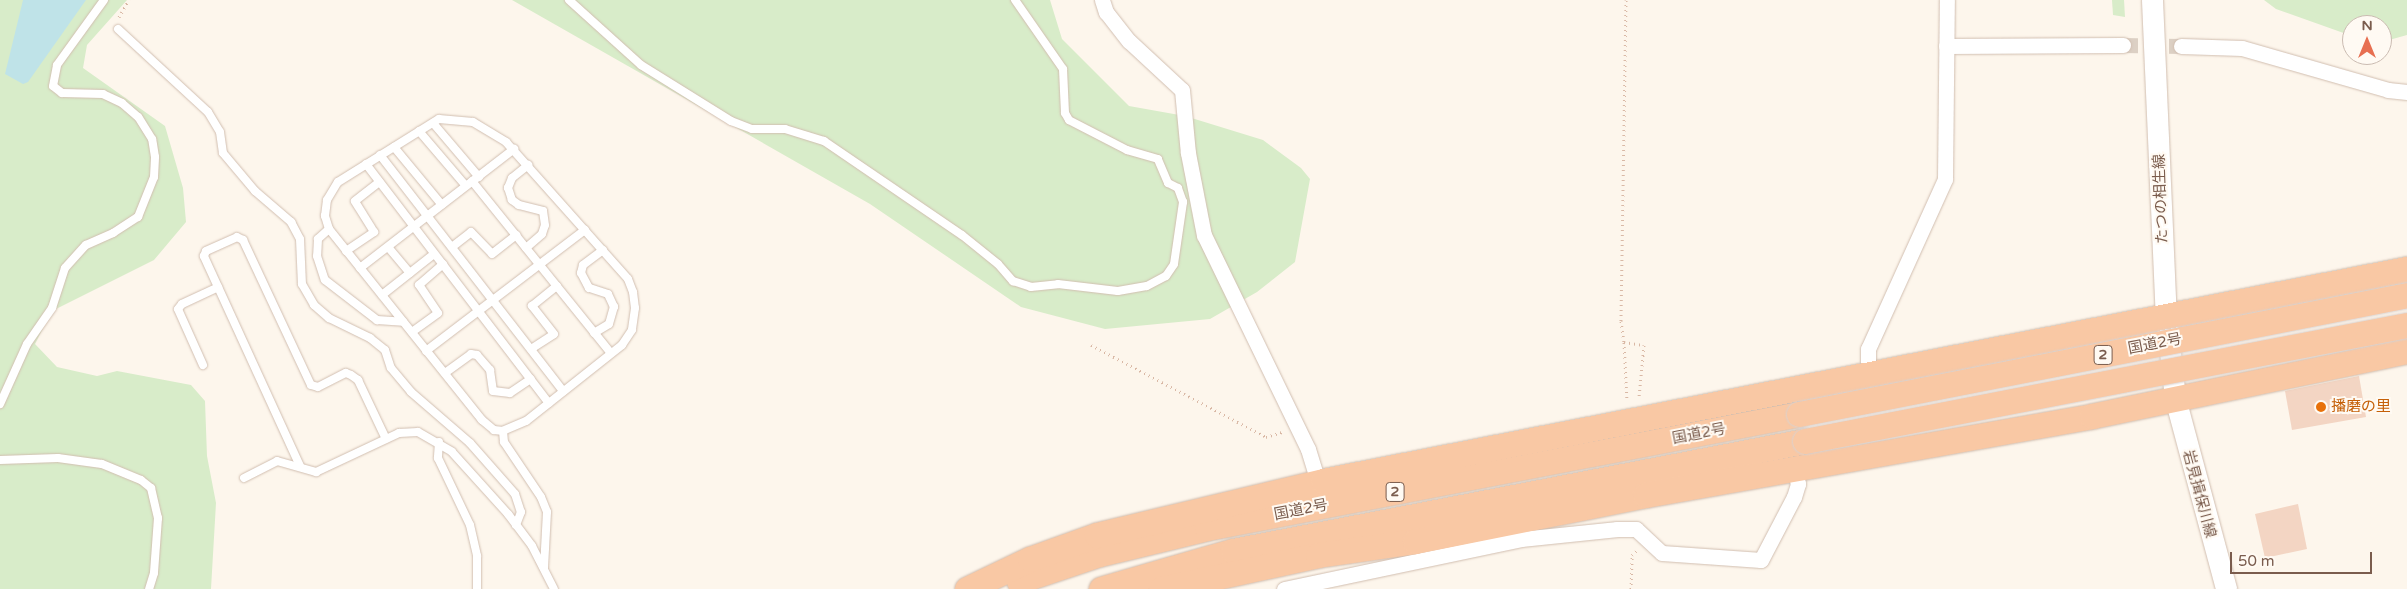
<!DOCTYPE html>
<meta charset="utf-8">
<style>
body{margin:0}
#map{position:relative;width:2407px;height:589px;overflow:hidden;background:#fdf6ec;font-family:"Varela Round","Noto Sans JP",sans-serif}
div>[style]{position:absolute}
.green>*{inset:0;background:#d8ecc9}
.water>*{inset:0;background:#bfe3e8}
.building>*{inset:0;background:#f3d5c3}
.minor-tunnel>*{height:15px;margin-top:-7.5px;transform-origin:0;background:repeating-linear-gradient(90deg,#dcd0c4 0 15px,transparent 0 23px)}
.path>*{height:3px;margin-top:-1.5px;transform-origin:0;background:repeating-linear-gradient(90deg,#d9b8a5 0 1px,transparent 0 5px)}
.roads{filter:drop-shadow(0 0 1px #d1beb0) drop-shadow(0 0 1px #d1beb0)}
.service>*{height:8px;margin:-4px;padding:0 4px;transform-origin:4px;border-radius:4px;background:#fff}
.minor>*{height:15px;margin:-7.5px;padding:0 7.5px;transform-origin:7.5px;border-radius:7.5px;background:#fff}
.secondary>*{height:21px;margin:-10.5px;padding:0 10.5px;transform-origin:10.5px;border-radius:10.5px;background:#fff}
.trunk>*{height:25px;margin:-12.5px;padding:0 12.5px;transform-origin:12.5px;border-radius:12.5px;background:#f9c8a4}
.bridges{filter:drop-shadow(0 0 1px #dad1cd) drop-shadow(0 0 1px #dad1cd)}
.trunk-bridge>*{height:25px;margin:-12.5px;padding:0 12.5px;transform-origin:12.5px;border-radius:12.5px;background:#f9c8a4}
.dots>*{width:14px;height:14px;translate:-50% -50%;box-sizing:border-box;border:2px solid #fffaf3;border-radius:50%}
span{translate:-50% -50%;white-space:nowrap;text-align:center;line-height:1.15;-webkit-text-stroke:4px #fffaf3;paint-order:stroke}
.shield-label span{padding:1px 4px;background:#fffaf3;border:1px solid;border-radius:4px;-webkit-text-stroke-width:0}
.shield-label{font-size:14px;color:#7a5c4d;font-weight:700}
.street-label{font-size:15px;color:#7a5c4d}
.food-label{font-size:15px;color:#c56008}
.left{translate:0 -50%;text-align:left}
.north{position:absolute;left:2342px;top:15px;width:50px;height:50px;box-sizing:border-box;background:#fffaf3;border:1px solid #cabbb1;border-radius:50%;rotate:0deg;font-size:14px;font-weight:700;line-height:20px;text-align:center;color:#7a5c4d}
.north::after{content:'';display:block;margin:auto;width:18px;height:22px;background:#e76f51;clip-path:polygon(50% 0,100% 100%,50% 72%,0 100%)}
.scale{position:absolute;left:2230px;top:552px;width:142px;height:22px;box-sizing:border-box;border:2px solid #7a5c4d;border-top:0;padding-left:6px;font-size:15px;line-height:18px;white-space:nowrap;color:#7a5c4d;-webkit-text-stroke:4px #fffaf3;paint-order:stroke}
</style>
<div id="map">
<div class="green">
<div style="clip-path:polygon(0 0,127px 0,87px 45px,83px 68px,165px 126px,183px 188px,186px 222px,154px 260px,52px 311px,35px 344px,57px 367px,97px 376px,117px 371px,191px 385px,205px 401px,207px 456px,216px 503px,211px 589px,0 589px)"></div>
<div style="clip-path:polygon(512px 0,1050px 0,1062px 39px,1129px 106px,1185px 116px,1263px 140px,1301px 168px,1310px 179px,1295px 262px,1257px 292px,1210px 319px,1105px 329px,1021px 307px,870px 204px)"></div>
<div style="clip-path:polygon(2112px 0,2124px 0,2125px 17px,2113px 15px)"></div>
<div style="clip-path:polygon(2264px 0,2407px 0,2407px 35px,2382px 42px,2382px 25px,2352px 25px,2352px 36px,2276px 9px)"></div>
</div>
<div class="water">
<div style="clip-path:polygon(23px 0,86px 0,28px 82px,23px 84px,5px 74px)"></div>
</div>
<div class="building">
<div style="clip-path:polygon(2359px 376px,2366px 417px,2292px 430px,2285px 391px)"></div>
<div style="clip-path:polygon(2298px 504px,2307px 549px,2265px 558px,2255px 514px)"></div>
</div>
<div class="minor-tunnel">
<div style="left:2123px;top:45px;width:58px;rotate:1deg"></div>
</div>
<div class="path">
<div style="left:1626px;top:0;width:321px;rotate:90.9deg"></div>
<div style="left:1621px;top:321px;width:21px;rotate:82deg"></div>
<div style="left:1624px;top:342px;width:20px;rotate:9deg"></div>
<div style="left:1644px;top:345px;width:52px;rotate:95.5deg"></div>
<div style="left:119px;top:17px;width:20px;rotate:-60deg"></div>
<div style="left:1624px;top:342px;width:59px;rotate:87.1deg"></div>
<div style="left:1091px;top:345px;width:198px;rotate:27.7deg"></div>
<div style="left:1266px;top:437px;width:17px;rotate:-17deg"></div>
<div style="left:1631px;top:589px;width:34px;rotate:-88deg"></div>
<div style="left:1632px;top:555px;width:6px;rotate:-45deg"></div>
</div>
<div class="roads">
<div class="service">
<div style="left:569px;top:0;width:97px;rotate:42.1deg"></div>
<div style="left:641px;top:65px;width:106px;rotate:31.9deg"></div>
<div style="left:731px;top:121px;width:22px;rotate:21deg"></div>
<div style="left:752px;top:129px;width:33px"></div>
<div style="left:785px;top:129px;width:41px;rotate:17.1deg"></div>
<div style="left:824px;top:141px;width:167px;rotate:34.3deg"></div>
<div style="left:962px;top:235px;width:46px;rotate:38.9deg"></div>
<div style="left:998px;top:264px;width:23px;rotate:49deg"></div>
<div style="left:1013px;top:281px;width:19px;rotate:18deg"></div>
<div style="left:1031px;top:287px;width:27px;rotate:-6deg"></div>
<div style="left:1058px;top:284px;width:60px;rotate:6.7deg"></div>
<div style="left:1118px;top:291px;width:29px;rotate:-10deg"></div>
<div style="left:1147px;top:286px;width:21px;rotate:-28deg"></div>
<div style="left:1166px;top:276px;width:14px;rotate:-56deg"></div>
<div style="left:1174px;top:264px;width:63px;rotate:-81.7deg"></div>
<div style="left:1183px;top:202px;width:15px;rotate:-110deg"></div>
<div style="left:1178px;top:188px;width:11px;rotate:-153deg"></div>
<div style="left:1168px;top:183px;width:26px;rotate:-113deg"></div>
<div style="left:1158px;top:159px;width:32px;rotate:-164deg"></div>
<div style="left:1127px;top:150px;width:65px;rotate:-152.7deg"></div>
<div style="left:1069px;top:120px;width:8px;rotate:-120deg"></div>
<div style="left:1065px;top:113px;width:44px;rotate:-92.6deg"></div>
<div style="left:1063px;top:69px;width:84px;rotate:-124.8deg"></div>
<div style="left:118px;top:29px;width:122px;rotate:42.7deg"></div>
<div style="left:208px;top:112px;width:23px;rotate:59deg"></div>
<div style="left:220px;top:132px;width:21px;rotate:82deg"></div>
<div style="left:223px;top:153px;width:50px;rotate:49.9deg"></div>
<div style="left:255px;top:191px;width:48px;rotate:40.7deg"></div>
<div style="left:291px;top:222px;width:19px;rotate:62deg"></div>
<div style="left:300px;top:239px;width:45px;rotate:87.5deg"></div>
<div style="left:302px;top:284px;width:24px;rotate:60deg"></div>
<div style="left:314px;top:305px;width:20px;rotate:41deg"></div>
<div style="left:329px;top:318px;width:46px;rotate:26deg"></div>
<div style="left:370px;top:338px;width:19px;rotate:39deg"></div>
<div style="left:385px;top:350px;width:19px;rotate:72deg"></div>
<div style="left:391px;top:368px;width:31px;rotate:50deg"></div>
<div style="left:411px;top:392px;width:78px;rotate:40.8deg"></div>
<div style="left:470px;top:443px;width:68px;rotate:48.6deg"></div>
<div style="left:515px;top:494px;width:19px;rotate:72deg"></div>
<div style="left:521px;top:512px;width:14px;rotate:111deg"></div>
<div style="left:439px;top:119px;width:34px;rotate:5deg"></div>
<div style="left:473px;top:122px;width:39px;rotate:31deg"></div>
<div style="left:506px;top:142px;width:183px;rotate:48.3deg"></div>
<div style="left:628px;top:279px;width:14px;rotate:69deg"></div>
<div style="left:633px;top:292px;width:16px;rotate:83deg"></div>
<div style="left:635px;top:308px;width:22px;rotate:98deg"></div>
<div style="left:632px;top:330px;width:18px;rotate:124deg"></div>
<div style="left:622px;top:345px;width:122px;rotate:141.6deg"></div>
<div style="left:526px;top:421px;width:25px;rotate:157deg"></div>
<div style="left:503px;top:431px;width:9px;rotate:-174deg"></div>
<div style="left:494px;top:430px;width:16px;rotate:-140deg"></div>
<div style="left:482px;top:420px;width:245px;rotate:-128.7deg"></div>
<div style="left:329px;top:229px;width:14px;rotate:-107deg"></div>
<div style="left:325px;top:216px;width:16px;rotate:-83deg"></div>
<div style="left:327px;top:200px;width:21px;rotate:-59deg"></div>
<div style="left:338px;top:182px;width:119px;rotate:-32deg"></div>
<div style="left:433px;top:123px;width:71px;rotate:49.6deg"></div>
<div style="left:419px;top:131px;width:72px;rotate:49.5deg"></div>
<div style="left:394px;top:147px;width:75px;rotate:50.4deg"></div>
<div style="left:380px;top:155px;width:299px;rotate:52.2deg"></div>
<div style="left:366px;top:164px;width:301px;rotate:52.6deg"></div>
<div style="left:472px;top:181px;width:221px;rotate:51.1deg"></div>
<div style="left:329px;top:229px;width:15px;rotate:138deg"></div>
<div style="left:318px;top:239px;width:17px;rotate:93deg"></div>
<div style="left:317px;top:256px;width:25px;rotate:72deg"></div>
<div style="left:325px;top:280px;width:66px;rotate:37.6deg"></div>
<div style="left:377px;top:320px;width:26px;rotate:4deg"></div>
<div style="left:388px;top:247px;width:34px;rotate:50deg"></div>
<div style="left:452px;top:247px;width:24px;rotate:-38deg"></div>
<div style="left:471px;top:232px;width:30px;rotate:46deg"></div>
<div style="left:492px;top:254px;width:31px;rotate:-38deg"></div>
<div style="left:526px;top:248px;width:21px;rotate:-41deg"></div>
<div style="left:542px;top:234px;width:9px;rotate:-72deg"></div>
<div style="left:545px;top:225px;width:14px;rotate:-98deg"></div>
<div style="left:543px;top:211px;width:25px;rotate:-166deg"></div>
<div style="left:519px;top:205px;width:9px;rotate:-144deg"></div>
<div style="left:512px;top:200px;width:13px;rotate:-108deg"></div>
<div style="left:508px;top:188px;width:11px;rotate:-68deg"></div>
<div style="left:512px;top:178px;width:21px;rotate:-39deg"></div>
<div style="left:346px;top:251px;width:34px;rotate:-34deg"></div>
<div style="left:374px;top:232px;width:36px;rotate:-122deg"></div>
<div style="left:355px;top:201px;width:31px;rotate:-38deg"></div>
<div style="left:360px;top:268px;width:195px;rotate:-37.7deg"></div>
<div style="left:382px;top:295px;width:66px;rotate:-38.3deg"></div>
<div style="left:412px;top:332px;width:32px;rotate:-36deg"></div>
<div style="left:438px;top:313px;width:34px;rotate:-124deg"></div>
<div style="left:419px;top:285px;width:32px;rotate:-41deg"></div>
<div style="left:594px;top:333px;width:17px;rotate:-31deg"></div>
<div style="left:609px;top:324px;width:18px;rotate:-74deg"></div>
<div style="left:614px;top:307px;width:14px;rotate:-115deg"></div>
<div style="left:608px;top:294px;width:20px;rotate:-162deg"></div>
<div style="left:589px;top:288px;width:17px;rotate:-118deg"></div>
<div style="left:581px;top:273px;width:8px;rotate:-76deg"></div>
<div style="left:583px;top:265px;width:25px;rotate:-37deg"></div>
<div style="left:531px;top:349px;width:27px;rotate:-33deg"></div>
<div style="left:554px;top:334px;width:36px;rotate:-128deg"></div>
<div style="left:532px;top:306px;width:32px;rotate:-39deg"></div>
<div style="left:426px;top:351px;width:200px;rotate:-37.3deg"></div>
<div style="left:203px;top:365px;width:61px;rotate:-114.1deg"></div>
<div style="left:178px;top:309px;width:6px;rotate:-51deg"></div>
<div style="left:182px;top:304px;width:40px;rotate:-25deg"></div>
<div style="left:445px;top:373px;width:32px;rotate:-36deg"></div>
<div style="left:471px;top:354px;width:6px;rotate:9deg"></div>
<div style="left:477px;top:355px;width:20px;rotate:49deg"></div>
<div style="left:490px;top:370px;width:21px;rotate:82deg"></div>
<div style="left:493px;top:391px;width:17px;rotate:7deg"></div>
<div style="left:510px;top:393px;width:25px;rotate:-34deg"></div>
<div style="left:0;top:404px;width:66px;rotate:-65.8deg"></div>
<div style="left:27px;top:344px;width:44px;rotate:-55.2deg"></div>
<div style="left:52px;top:308px;width:42px;rotate:-72deg"></div>
<div style="left:65px;top:268px;width:31px;rotate:-48deg"></div>
<div style="left:86px;top:245px;width:30px;rotate:-24deg"></div>
<div style="left:113px;top:233px;width:30px;rotate:-33deg"></div>
<div style="left:138px;top:217px;width:43px;rotate:-68.2deg"></div>
<div style="left:154px;top:177px;width:20px;rotate:-87deg"></div>
<div style="left:155px;top:157px;width:18px;rotate:-99deg"></div>
<div style="left:152px;top:139px;width:26px;rotate:-122deg"></div>
<div style="left:138px;top:117px;width:21px;rotate:-139deg"></div>
<div style="left:122px;top:103px;width:21px;rotate:-155deg"></div>
<div style="left:103px;top:94px;width:41px;rotate:-178.6deg"></div>
<div style="left:62px;top:93px;width:11px;rotate:-142deg"></div>
<div style="left:53px;top:86px;width:21px;rotate:-79deg"></div>
<div style="left:57px;top:65px;width:80px;rotate:-54.1deg"></div>
<div style="left:503px;top:431px;width:11px;rotate:85deg"></div>
<div style="left:504px;top:442px;width:66px;rotate:56.1deg"></div>
<div style="left:541px;top:497px;width:16px;rotate:68deg"></div>
<div style="left:547px;top:512px;width:56px;rotate:93.1deg"></div>
<div style="left:439px;top:442px;width:16px;rotate:94deg"></div>
<div style="left:438px;top:458px;width:74px;rotate:64.5deg"></div>
<div style="left:470px;top:525px;width:32px;rotate:77deg"></div>
<div style="left:477px;top:556px;width:33px;rotate:90deg"></div>
<div style="left:0;top:460px;width:58px;rotate:-2deg"></div>
<div style="left:58px;top:458px;width:44px;rotate:7.8deg"></div>
<div style="left:102px;top:464px;width:42px;rotate:22.3deg"></div>
<div style="left:141px;top:480px;width:13px;rotate:39deg"></div>
<div style="left:151px;top:488px;width:31px;rotate:77deg"></div>
<div style="left:158px;top:518px;width:55px;rotate:94.2deg"></div>
<div style="left:154px;top:573px;width:17px;rotate:107deg"></div>
<div style="left:300px;top:466px;width:231px;rotate:-114.6deg"></div>
<div style="left:204px;top:256px;width:5px;rotate:-68deg"></div>
<div style="left:206px;top:251px;width:34px;rotate:-24deg"></div>
<div style="left:237px;top:237px;width:7px;rotate:27deg"></div>
<div style="left:243px;top:240px;width:160px;rotate:64.9deg"></div>
<div style="left:311px;top:385px;width:7px;rotate:16deg"></div>
<div style="left:318px;top:387px;width:31px;rotate:-27deg"></div>
<div style="left:346px;top:373px;width:5px;rotate:22deg"></div>
<div style="left:351px;top:375px;width:9px;rotate:36deg"></div>
<div style="left:358px;top:380px;width:65px;rotate:64.6deg"></div>
<div style="left:244px;top:478px;width:37px;rotate:-27deg"></div>
<div style="left:277px;top:461px;width:41px;rotate:15.8deg"></div>
<div style="left:316px;top:472px;width:92px;rotate:-25.2deg"></div>
<div style="left:399px;top:433px;width:19px;rotate:-3deg"></div>
<div style="left:418px;top:432px;width:39px;rotate:30deg"></div>
<div style="left:452px;top:452px;width:84px;rotate:47.9deg"></div>
<div style="left:508px;top:514px;width:40px;rotate:53deg"></div>
<div style="left:532px;top:546px;width:48px;rotate:62.9deg"></div>
</div>
<div class="minor">
<div style="left:1102px;top:0;width:13px;rotate:72deg"></div>
<div style="left:1106px;top:12px;width:37px;rotate:52deg"></div>
<div style="left:1129px;top:41px;width:72px;rotate:42.8deg"></div>
<div style="left:1182px;top:90px;width:63px;rotate:84.6deg"></div>
<div style="left:1188px;top:153px;width:84px;rotate:79deg"></div>
<div style="left:1204px;top:235px;width:238px;rotate:64.1deg"></div>
<div style="left:1308px;top:449px;width:34px;rotate:73deg"></div>
<div style="left:1946px;top:46px;width:177px;rotate:-0.3deg"></div>
<div style="left:2181px;top:46px;width:61px;rotate:1.9deg"></div>
<div style="left:2242px;top:48px;width:152px;rotate:16deg"></div>
<div style="left:2388px;top:90px;width:19px;rotate:6deg"></div>
<div style="left:1868px;top:373px;width:24px;rotate:-90deg"></div>
<div style="left:1868px;top:349px;width:187px;rotate:-65.6deg"></div>
<div style="left:1945px;top:179px;width:179px;rotate:-89.4deg"></div>
<div style="left:1284px;top:589px;width:242px;rotate:-11.9deg"></div>
<div style="left:1521px;top:539px;width:97px;rotate:-5.9deg"></div>
<div style="left:1617px;top:529px;width:19px"></div>
<div style="left:1636px;top:529px;width:35px;rotate:43deg"></div>
<div style="left:1662px;top:553px;width:99px;rotate:4deg"></div>
<div style="left:1761px;top:560px;width:71px;rotate:-62.4deg"></div>
<div style="left:1794px;top:497px;width:14px;rotate:-73deg"></div>
<div style="left:1798px;top:484px;width:16px;rotate:-104deg"></div>
</div>
<div class="secondary">
<div style="left:2152px;top:0;width:315px;rotate:87.5deg"></div>
<div style="left:2166px;top:315px;width:83px;rotate:83.8deg"></div>
<div style="left:2175px;top:398px;width:198px;rotate:75deg"></div>
</div>
<div class="trunk">
<div style="left:1019px;top:581px;width:84px;rotate:-18.6deg"></div>
<div style="left:1099px;top:554px;width:111px;rotate:-13.5deg"></div>
<div style="left:1207px;top:528px;width:603px;rotate:-10.9deg"></div>
<div style="left:967px;top:589px;width:70px;rotate:-25.5deg"></div>
<div style="left:1030px;top:559px;width:71px;rotate:-19.7deg"></div>
<div style="left:1097px;top:535px;width:232px;rotate:-13.4deg"></div>
<div style="left:1323px;top:481px;width:1105px;rotate:-11.07deg"></div>
<div style="left:1101px;top:589px;width:137px;rotate:-16.1deg"></div>
<div style="left:1233px;top:551px;width:582px;rotate:-10.89deg"></div>
<div style="left:1161px;top:589px;width:161px;rotate:-12.2deg"></div>
<div style="left:1318px;top:555px;width:98px;rotate:-8.2deg"></div>
<div style="left:1415px;top:541px;width:235px;rotate:-11.3deg"></div>
<div style="left:1645px;top:495px;width:454px;rotate:-10deg"></div>
<div style="left:2092px;top:416px;width:322px;rotate:-11.7deg"></div>
</div>
</div>
<div class="bridges">
<div class="trunk-bridge">
<div style="left:1799px;top:414px;width:620px;rotate:-11.07deg"></div>
<div style="left:1805px;top:441px;width:613px;rotate:-10.91deg"></div>
</div>
</div>
<div class="dots">
<div style="left:2321px;top:407px;background:#e8710a"></div>
</div>
<div class="shield-label">
<span style="left:2103px;top:355px">2</span>
<span style="left:1395px;top:492px">2</span>
</div>
<div class="street-label">
<span style="left:2161px;top:199px;rotate:-92deg">たつの相生線</span>
<span style="left:2155px;top:344px;rotate:-11deg">国道2号</span>
<span style="left:1699px;top:434px;rotate:-11deg">国道2号</span>
<span style="left:2199px;top:494px;rotate:75deg">岩見揖保川線</span>
<span style="left:1301px;top:510px;rotate:-11deg">国道2号</span>
</div>
<div class="food-label">
<span class="left" style="left:2331px;top:407px">播磨の里</span>
</div>
<div class="north">N</div>
<div class="scale">50 m</div>
</div>
